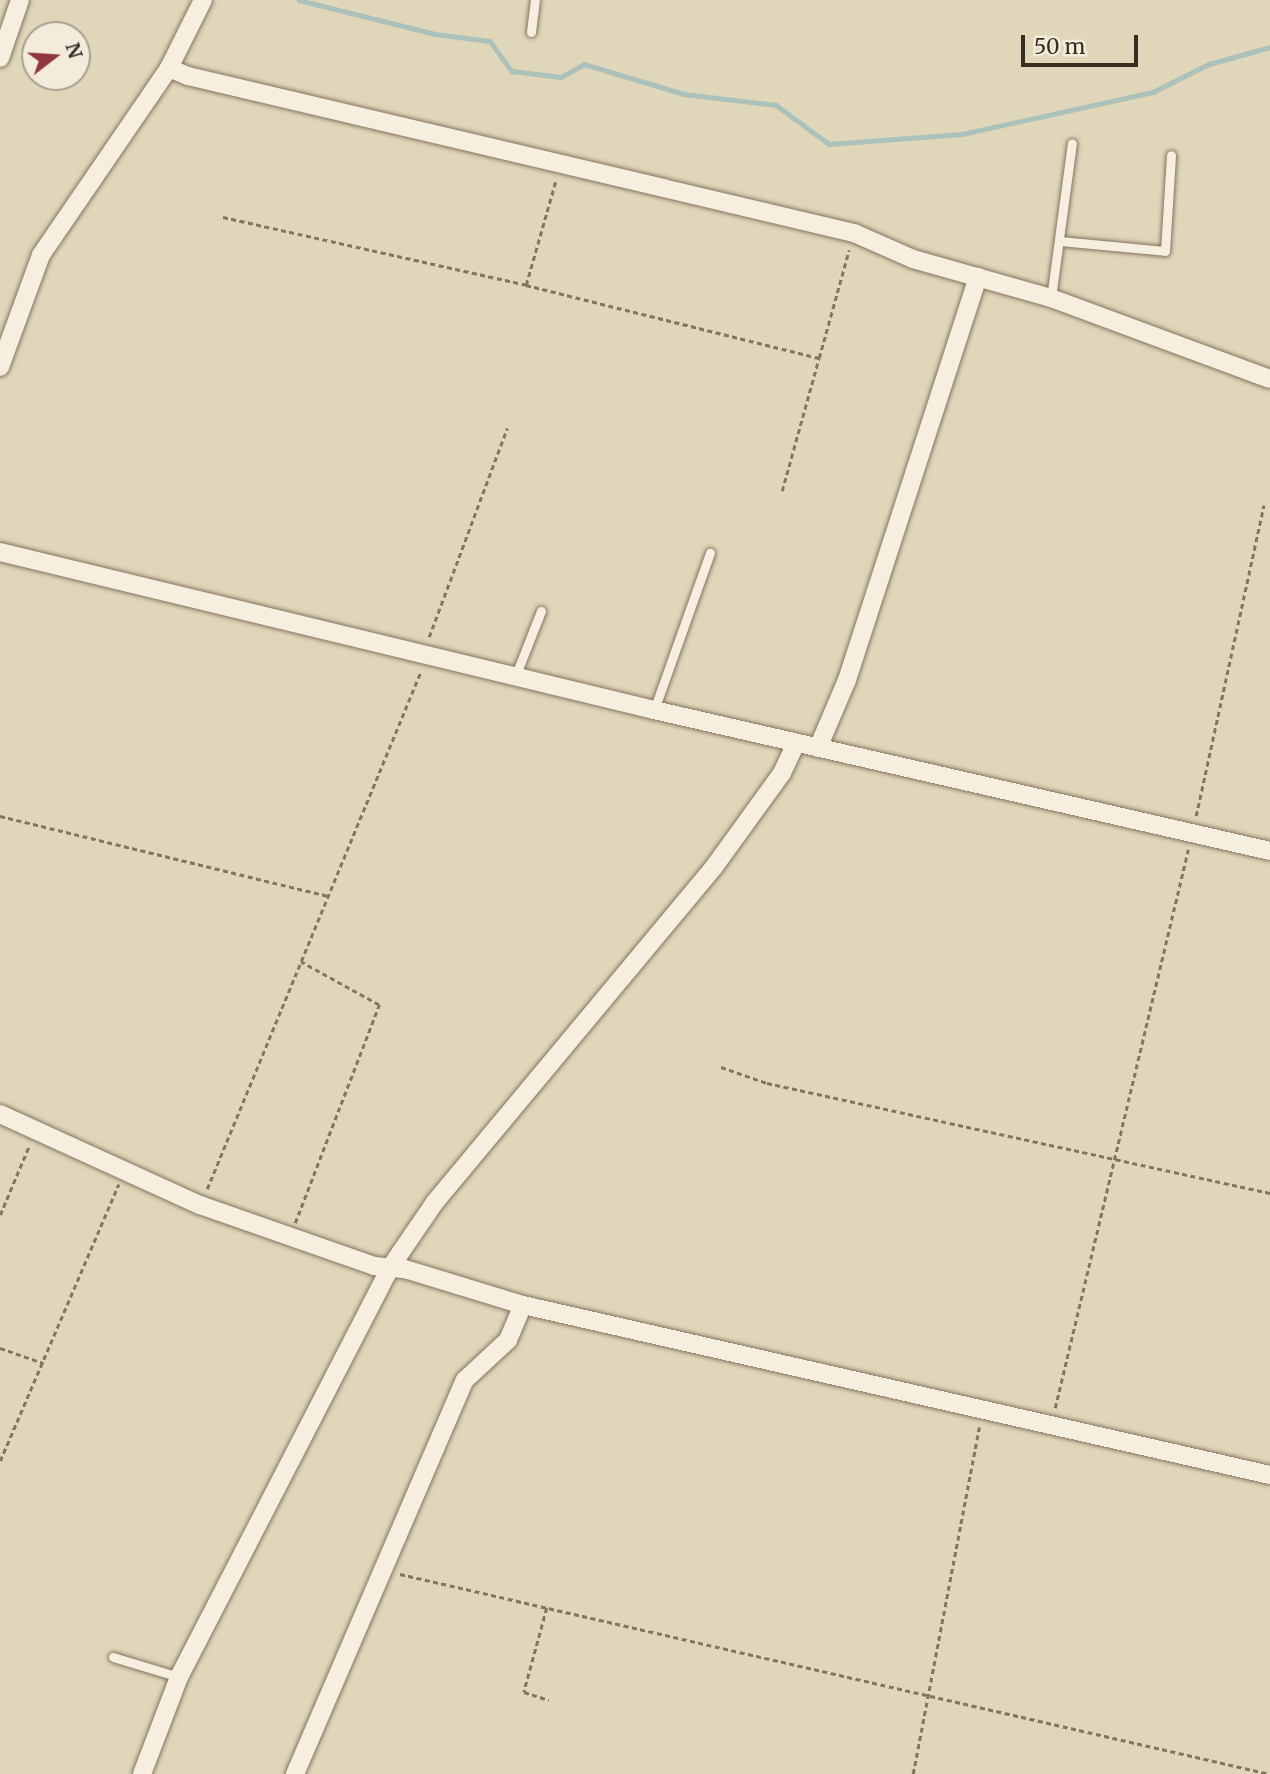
<!DOCTYPE html>
<style>
body{margin:0}
#map{position:relative;width:1270px;height:1774px;overflow:hidden;background:#ebe0cc;font-family:Merriweather,serif}
div>[style]{position:absolute}
.farmland>*{inset:0;background:#e0d7ba}
.stream>*{height:4.5px;margin:-2.25px;padding:0 2.25px;transform-origin:2.25px;border-radius:2.25px;background:#acc1b9}
.path>*{height:2.5px;margin-top:-1.25px;transform-origin:0;background:repeating-linear-gradient(90deg,#877361 0 5px,transparent 0 8.5px)}
.roads{filter:drop-shadow(0 0 2px #877361) drop-shadow(0 0 2px #877361)}
.service>*{height:9px;margin:-4.5px;padding:0 4.5px;transform-origin:4.5px;border-radius:4.5px;background:#f6eedf}
.minor>*{height:18px;margin:-9px;padding:0 9px;transform-origin:9px;border-radius:9px;background:#f6eedf}
span{translate:-50% -50%;white-space:nowrap;text-align:center;line-height:1.15;-webkit-text-stroke:5px #f3ebdb;paint-order:stroke}
.north{position:absolute;left:21px;top:21px;width:70px;height:70px;box-sizing:border-box;background:#f3ebdb;border:2px solid #a99f91;border-radius:50%;rotate:73deg;font-size:19px;font-weight:700;line-height:28px;text-align:center;color:#392c23}
.north::after{content:'';display:block;margin:auto;width:24px;height:32px;background:#90373e;clip-path:polygon(50% 0,100% 100%,50% 72%,0 100%)}
.scale{position:absolute;left:1021px;top:35px;width:117px;height:32px;box-sizing:border-box;border:4px solid #392c23;border-top:0;padding-left:9px;font-size:21px;line-height:24px;white-space:nowrap;color:#392c23;-webkit-text-stroke:5px #f3ebdb;paint-order:stroke}
</style>
<div id="map">
<div class="farmland">
<div style="clip-path:polygon(evenodd,0 0,1270px 0,1270px 1774px,0 1774px,0 0,35px 35px,77px 35px,77px 77px,35px 77px,35px 35px)"></div>
</div>
<div class="stream">
<div style="left:299px;top:0;width:140px;rotate:14deg"></div>
<div style="left:435px;top:34px;width:55px;rotate:7.3deg"></div>
<div style="left:490px;top:41px;width:37px;rotate:54deg"></div>
<div style="left:512px;top:71px;width:49px;rotate:7deg"></div>
<div style="left:561px;top:77px;width:26px;rotate:-29deg"></div>
<div style="left:584px;top:64px;width:104px;rotate:16.7deg"></div>
<div style="left:684px;top:94px;width:93px;rotate:6.8deg"></div>
<div style="left:776px;top:105px;width:66px;rotate:36.3deg"></div>
<div style="left:829px;top:144px;width:133px;rotate:-4.3deg"></div>
<div style="left:962px;top:134px;width:196px;rotate:-12.4deg"></div>
<div style="left:1153px;top:92px;width:63px;rotate:-26.6deg"></div>
<div style="left:1209px;top:64px;width:63px;rotate:-15.6deg"></div>
</div>
<div class="path">
<div style="left:223px;top:217px;width:311px;rotate:12.6deg"></div>
<div style="left:526px;top:285px;width:302px;rotate:14deg"></div>
<div style="left:819px;top:358px;width:112px;rotate:-74.5deg"></div>
<div style="left:526px;top:285px;width:109px;rotate:-74.1deg"></div>
<div style="left:782px;top:491px;width:138px;rotate:-74.5deg"></div>
<div style="left:429px;top:637px;width:223px;rotate:-69.5deg"></div>
<div style="left:0;top:816px;width:338px;rotate:13.7deg"></div>
<div style="left:1196px;top:816px;width:318px;rotate:-77.7deg"></div>
<div style="left:721px;top:1067px;width:49px;rotate:19.2deg"></div>
<div style="left:767px;top:1083px;width:515px;rotate:12.34deg"></div>
<div style="left:207px;top:1189px;width:560px;rotate:-67.55deg"></div>
<div style="left:0;top:1215px;width:75px;rotate:-67.2deg"></div>
<div style="left:295px;top:1223px;width:234px;rotate:-68.9deg"></div>
<div style="left:379px;top:1005px;width:89px;rotate:-151.1deg"></div>
<div style="left:0;top:1348px;width:46px;rotate:19.2deg"></div>
<div style="left:1055px;top:1408px;width:574px;rotate:-76.59deg"></div>
<div style="left:0;top:1461px;width:301px;rotate:-66.8deg"></div>
<div style="left:400px;top:1574px;width:893px;rotate:12.95deg"></div>
<div style="left:547px;top:1608px;width:87px;rotate:105.3deg"></div>
<div style="left:524px;top:1692px;width:26px;rotate:18deg"></div>
<div style="left:913px;top:1774px;width:353px;rotate:-79.2deg"></div>
</div>
<div class="roads">
<div class="service">
<div style="left:531px;top:32px;width:32px;rotate:-83deg"></div>
<div style="left:1060px;top:241px;width:105px;rotate:5.4deg"></div>
<div style="left:1165px;top:251px;width:96px;rotate:-86.4deg"></div>
<div style="left:1051px;top:298px;width:156px;rotate:-82.3deg"></div>
<div style="left:515px;top:677px;width:71px;rotate:-68.5deg"></div>
<div style="left:654px;top:710px;width:167px;rotate:-70.4deg"></div>
<div style="left:113px;top:1657px;width:69px;rotate:16.9deg"></div>
</div>
<div class="minor">
<div style="left:0;top:58px;width:61px;rotate:-71deg"></div>
<div style="left:169px;top:68px;width:21px;rotate:23deg"></div>
<div style="left:188px;top:76px;width:684px;rotate:13.26deg"></div>
<div style="left:854px;top:233px;width:64px;rotate:23.8deg"></div>
<div style="left:913px;top:259px;width:143px;rotate:15.8deg"></div>
<div style="left:1051px;top:298px;width:233px;rotate:20.3deg"></div>
<div style="left:0;top:367px;width:119px;rotate:-69.9deg"></div>
<div style="left:41px;top:255px;width:227px;rotate:-55.6deg"></div>
<div style="left:169px;top:68px;width:76px;rotate:-63.4deg"></div>
<div style="left:0;top:552px;width:673px;rotate:13.58deg"></div>
<div style="left:654px;top:710px;width:632px;rotate:12.89deg"></div>
<div style="left:818px;top:748px;width:74px;rotate:-66.9deg"></div>
<div style="left:847px;top:680px;width:424px;rotate:-72deg"></div>
<div style="left:0;top:1114px;width:220px;rotate:24.5deg"></div>
<div style="left:200px;top:1205px;width:184px;rotate:19.3deg"></div>
<div style="left:374px;top:1266px;width:31px;rotate:6deg"></div>
<div style="left:405px;top:1269px;width:123px;rotate:17deg"></div>
<div style="left:523px;top:1305px;width:766px;rotate:12.82deg"></div>
<div style="left:142px;top:1774px;width:104px;rotate:-69.1deg"></div>
<div style="left:179px;top:1677px;width:460px;rotate:-62.7deg"></div>
<div style="left:390px;top:1268px;width:80px;rotate:-55.7deg"></div>
<div style="left:435px;top:1202px;width:436px;rotate:-50.2deg"></div>
<div style="left:714px;top:867px;width:116px;rotate:-54.1deg"></div>
<div style="left:782px;top:773px;width:33px;rotate:-65deg"></div>
<div style="left:295px;top:1774px;width:429px;rotate:-66.7deg"></div>
<div style="left:465px;top:1380px;width:59px;rotate:-42.9deg"></div>
<div style="left:508px;top:1340px;width:38px;rotate:-67deg"></div>
</div>
</div>
<div class="north">N</div>
<div class="scale">50 m</div>
</div>
